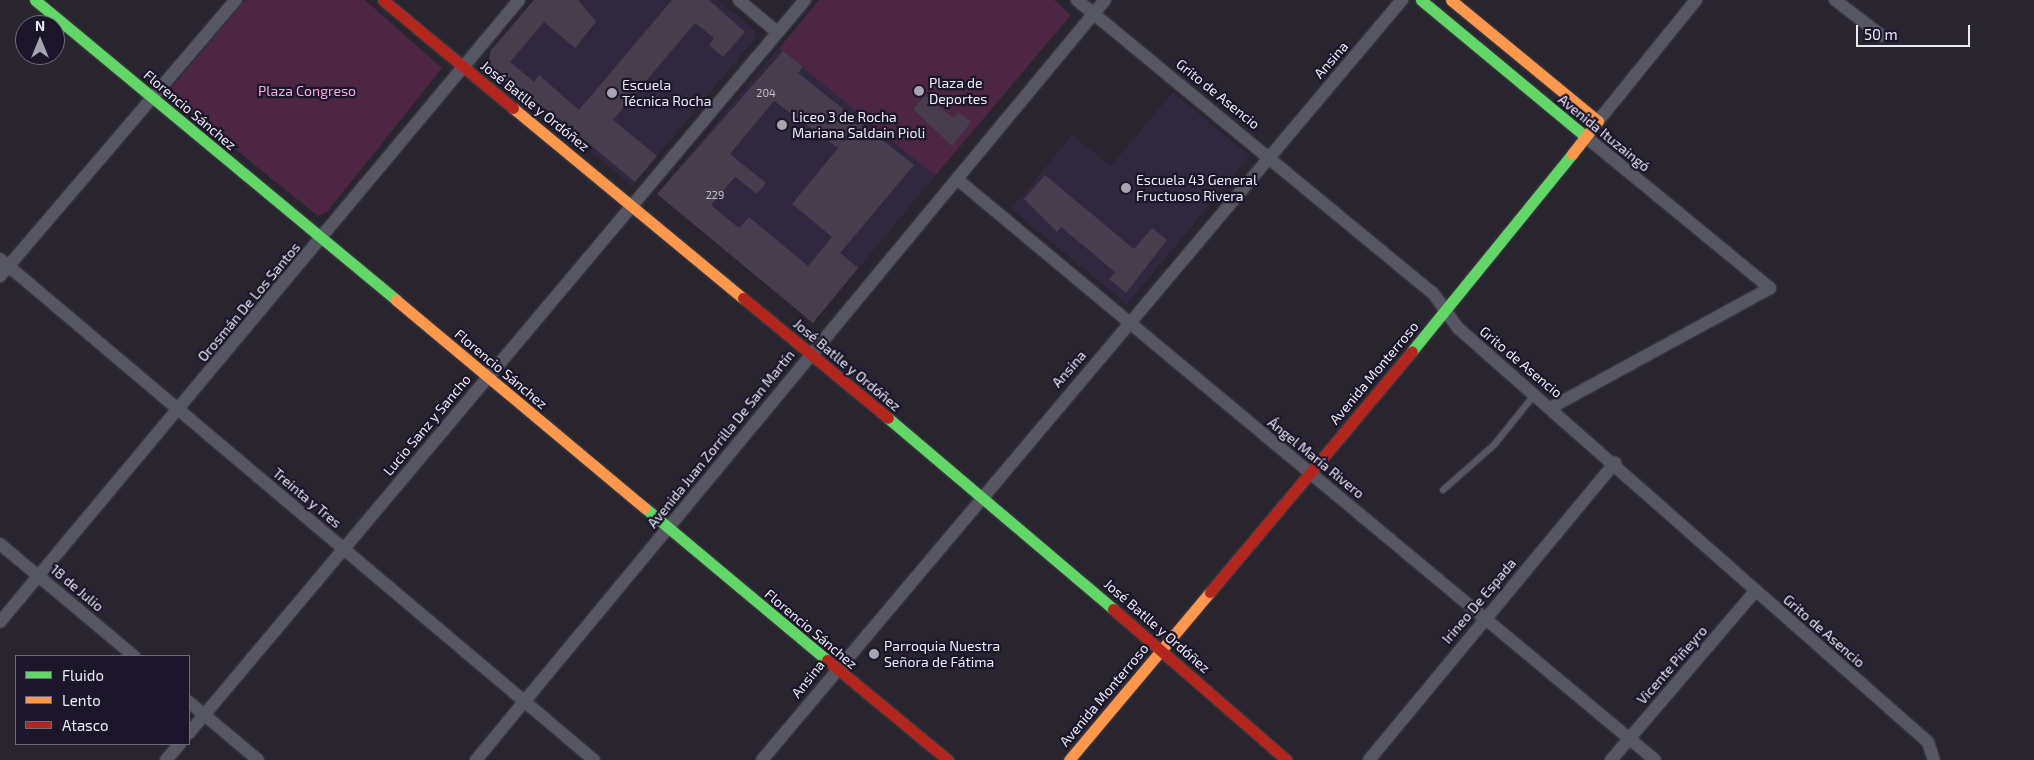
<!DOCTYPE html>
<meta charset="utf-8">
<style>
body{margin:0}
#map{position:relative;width:2034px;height:760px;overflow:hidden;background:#28252f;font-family:"Exo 2",sans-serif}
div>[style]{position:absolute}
.built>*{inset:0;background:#2f283f}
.green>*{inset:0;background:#4c2643}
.building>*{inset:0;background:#473d4d}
.roads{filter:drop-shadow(0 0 1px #44414a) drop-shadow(0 0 1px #44414a)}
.lane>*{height:6px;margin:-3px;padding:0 3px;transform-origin:3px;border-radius:3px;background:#565762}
.street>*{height:12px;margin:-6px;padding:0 6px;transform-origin:6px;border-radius:6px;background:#565762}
.fast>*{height:11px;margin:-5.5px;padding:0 5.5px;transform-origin:5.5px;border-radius:5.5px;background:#63d668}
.slow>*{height:11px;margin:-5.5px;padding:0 5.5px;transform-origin:5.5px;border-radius:5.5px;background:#ff974d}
.jam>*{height:11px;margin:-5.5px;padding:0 5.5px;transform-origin:5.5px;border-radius:5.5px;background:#b3261e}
.dots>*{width:14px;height:14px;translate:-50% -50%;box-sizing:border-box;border:2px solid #1c162a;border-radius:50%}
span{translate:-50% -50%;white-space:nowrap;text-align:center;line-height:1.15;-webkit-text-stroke:4.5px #1c162a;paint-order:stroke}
.number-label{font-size:11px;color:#c4bfcd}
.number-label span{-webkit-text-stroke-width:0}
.street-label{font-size:14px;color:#edeaf8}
.poi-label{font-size:14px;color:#edeaf8}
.left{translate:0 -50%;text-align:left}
.park-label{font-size:14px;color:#f7abe0}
.legend{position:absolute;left:15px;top:655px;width:175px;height:90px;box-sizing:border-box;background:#1c162a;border:1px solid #706b7c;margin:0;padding:6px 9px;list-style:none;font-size:15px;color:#edeaf8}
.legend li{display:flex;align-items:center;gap:10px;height:25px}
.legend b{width:25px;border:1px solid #706b7c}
.north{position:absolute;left:15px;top:15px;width:50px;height:50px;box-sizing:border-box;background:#1c162a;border:1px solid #706b7c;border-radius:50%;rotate:0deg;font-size:14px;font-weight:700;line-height:20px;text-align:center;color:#edeaf8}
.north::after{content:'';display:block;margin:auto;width:18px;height:22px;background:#a8a5b2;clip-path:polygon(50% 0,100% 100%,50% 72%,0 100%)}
.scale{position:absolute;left:1856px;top:25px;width:114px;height:22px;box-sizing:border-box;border:2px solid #edeaf8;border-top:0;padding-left:6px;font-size:15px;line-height:18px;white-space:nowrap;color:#edeaf8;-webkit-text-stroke:4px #1c162a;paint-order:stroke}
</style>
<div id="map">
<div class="built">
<div style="clip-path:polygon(534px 0,718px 0,755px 30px,756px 37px,632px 186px,488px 67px,491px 50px)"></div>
<div style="clip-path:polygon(779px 47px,935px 176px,813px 323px,657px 194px)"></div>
<div style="clip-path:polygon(1173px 92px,1250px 156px,1127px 304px,1011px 209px,1072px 135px,1111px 166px)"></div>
</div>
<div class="green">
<div style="clip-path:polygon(245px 0,365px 0,442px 68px,327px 212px,318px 216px,174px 100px,172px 87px)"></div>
<div style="clip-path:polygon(819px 0,1054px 0,1071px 15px,935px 176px,779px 48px)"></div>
</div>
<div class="building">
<div style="clip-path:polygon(534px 0,578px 0,596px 22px,575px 48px,544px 22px,510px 62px,534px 82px,539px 75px,579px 110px,672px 0,709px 0,745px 32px,723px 57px,709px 45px,714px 38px,695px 23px,613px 120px,657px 156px,635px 182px,558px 118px,555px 122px,541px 110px,539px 113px,488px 67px,491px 50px)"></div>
<div style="clip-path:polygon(evenodd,783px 51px,803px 67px,798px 73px,914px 165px,840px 253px,858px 268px,813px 323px,657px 194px,783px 51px,774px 101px,838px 148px,792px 204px,832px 237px,808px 266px,749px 217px,739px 228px,711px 205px,735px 177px,757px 194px,766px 183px,730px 154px,774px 101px)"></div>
<div style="clip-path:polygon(925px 95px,953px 118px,958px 112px,971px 122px,952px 146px,913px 109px)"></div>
<div style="clip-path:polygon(1045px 175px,1134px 249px,1152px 228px,1167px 240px,1126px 293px,1109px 279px,1115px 272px,1061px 227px,1057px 232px,1024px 199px)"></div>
</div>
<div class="roads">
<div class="lane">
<div style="left:1443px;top:490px;width:68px;rotate:-41.4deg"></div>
<div style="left:1494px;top:445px;width:65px;rotate:-51.2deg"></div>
</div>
<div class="street">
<div style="left:739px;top:0;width:50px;rotate:40.1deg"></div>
<div style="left:1077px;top:0;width:461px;rotate:39.5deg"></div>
<div style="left:1433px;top:293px;width:43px;rotate:54.5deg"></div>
<div style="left:1458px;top:328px;width:626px;rotate:41.38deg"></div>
<div style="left:1928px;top:742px;width:19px;rotate:72deg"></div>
<div style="left:1835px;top:0;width:59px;rotate:37.5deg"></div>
<div style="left:1598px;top:121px;width:156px;rotate:-51deg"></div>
<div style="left:957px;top:179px;width:908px;rotate:39.77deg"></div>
<div style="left:0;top:259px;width:777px;rotate:40.15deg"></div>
<div style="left:0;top:276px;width:363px;rotate:-49.5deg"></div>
<div style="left:1552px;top:407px;width:248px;rotate:-28.6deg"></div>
<div style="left:1770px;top:288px;width:239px;rotate:-140.6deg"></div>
<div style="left:0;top:544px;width:175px;rotate:39.9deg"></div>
<div style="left:0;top:622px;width:810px;rotate:-50.16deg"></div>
<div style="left:189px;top:702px;width:90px;rotate:40deg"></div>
<div style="left:189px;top:733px;width:957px;rotate:-49.96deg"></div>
<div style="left:166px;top:760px;width:21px;rotate:-49deg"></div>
<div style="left:476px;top:760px;width:987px;rotate:-50.39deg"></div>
<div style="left:762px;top:760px;width:994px;rotate:-49.9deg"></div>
<div style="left:1369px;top:760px;width:386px;rotate:-50.4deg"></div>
<div style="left:1611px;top:760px;width:223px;rotate:-49.5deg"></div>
</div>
<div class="fast">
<div style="left:35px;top:0;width:469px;rotate:39.7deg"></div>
<div style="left:1421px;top:0;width:213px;rotate:39.7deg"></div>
<div style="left:1412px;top:351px;width:254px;rotate:-50.9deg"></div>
<div style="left:888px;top:418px;width:295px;rotate:40.3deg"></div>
<div style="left:645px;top:508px;width:237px;rotate:39.9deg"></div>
</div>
<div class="slow">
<div style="left:1451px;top:0;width:190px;rotate:39.5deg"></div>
<div style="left:1598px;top:121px;width:42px;rotate:128.2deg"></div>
<div style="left:513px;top:108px;width:298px;rotate:39.6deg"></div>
<div style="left:396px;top:300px;width:324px;rotate:39.9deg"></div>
<div style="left:1069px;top:760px;width:219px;rotate:-50deg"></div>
</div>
<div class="jam">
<div style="left:383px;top:0;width:169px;rotate:39.7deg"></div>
<div style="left:743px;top:298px;width:188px;rotate:39.6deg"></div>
<div style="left:1210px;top:592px;width:314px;rotate:-50deg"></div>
<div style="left:1113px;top:609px;width:230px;rotate:41deg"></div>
<div style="left:827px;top:660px;width:157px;rotate:39.6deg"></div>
</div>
</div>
<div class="dots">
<div style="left:919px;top:91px;background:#a8a5b2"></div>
<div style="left:612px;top:93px;background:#a8a5b2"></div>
<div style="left:782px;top:125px;background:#a8a5b2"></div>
<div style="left:1126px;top:188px;background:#a8a5b2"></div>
<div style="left:874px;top:654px;background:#a8a5b2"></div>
</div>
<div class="number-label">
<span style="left:766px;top:93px">204</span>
<span style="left:715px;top:195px">229</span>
</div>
<div class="street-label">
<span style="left:1331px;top:60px;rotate:-49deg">Ansina</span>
<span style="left:1218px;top:94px;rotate:39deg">Grito de Asencio</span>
<span style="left:535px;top:106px;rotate:39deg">José Batlle y Ordóñez</span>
<span style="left:190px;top:110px;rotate:40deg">Florencio Sánchez</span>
<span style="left:1604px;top:133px;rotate:39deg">Avenida Ituzaingó</span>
<span style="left:249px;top:302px;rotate:-50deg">Orosmán De Los Santos</span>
<span style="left:1521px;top:362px;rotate:40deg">Grito de Asencio</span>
<span style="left:847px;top:365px;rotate:40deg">José Batlle y Ordóñez</span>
<span style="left:501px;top:369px;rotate:40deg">Florencio Sánchez</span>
<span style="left:1069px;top:369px;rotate:-49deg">Ansina</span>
<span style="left:1374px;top:373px;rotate:-50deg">Avenida Monterroso</span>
<span style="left:427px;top:425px;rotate:-50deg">Lucio Sanz y Sancho</span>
<span style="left:721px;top:439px;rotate:-51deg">Avenida Juan Zorrilla De San Martín</span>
<span style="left:1316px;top:458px;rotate:39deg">Ángel María Rivero</span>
<span style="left:307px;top:498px;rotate:40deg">Treinta y Tres</span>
<span style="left:77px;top:588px;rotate:40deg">18 de Julio</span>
<span style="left:1479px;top:601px;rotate:-50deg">Irineo De Espada</span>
<span style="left:1157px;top:626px;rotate:41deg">José Batlle y Ordóñez</span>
<span style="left:811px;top:629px;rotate:40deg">Florencio Sánchez</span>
<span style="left:1824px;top:631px;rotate:41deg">Grito de Asencio</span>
<span style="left:1672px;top:665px;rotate:-49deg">Vicente Piñeyro</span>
<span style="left:808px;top:679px;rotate:-51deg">Ansina</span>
<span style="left:1104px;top:695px;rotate:-50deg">Avenida Monterroso</span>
</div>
<div class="poi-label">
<span class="left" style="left:929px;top:91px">Plaza de<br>Deportes</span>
<span class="left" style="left:622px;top:93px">Escuela<br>Técnica Rocha</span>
<span class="left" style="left:792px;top:125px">Liceo 3 de Rocha<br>Mariana Saldain Pioli</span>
<span class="left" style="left:1136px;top:188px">Escuela 43 General<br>Fructuoso Rivera</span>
<span class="left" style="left:884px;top:654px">Parroquia Nuestra<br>Señora de Fátima</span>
</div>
<div class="park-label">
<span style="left:307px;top:91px">Plaza Congreso</span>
</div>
<ul class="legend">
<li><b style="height:6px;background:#63d668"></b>Fluido</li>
<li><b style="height:6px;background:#ff974d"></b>Lento</li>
<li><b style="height:6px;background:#b3261e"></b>Atasco</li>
</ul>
<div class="north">N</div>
<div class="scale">50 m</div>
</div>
